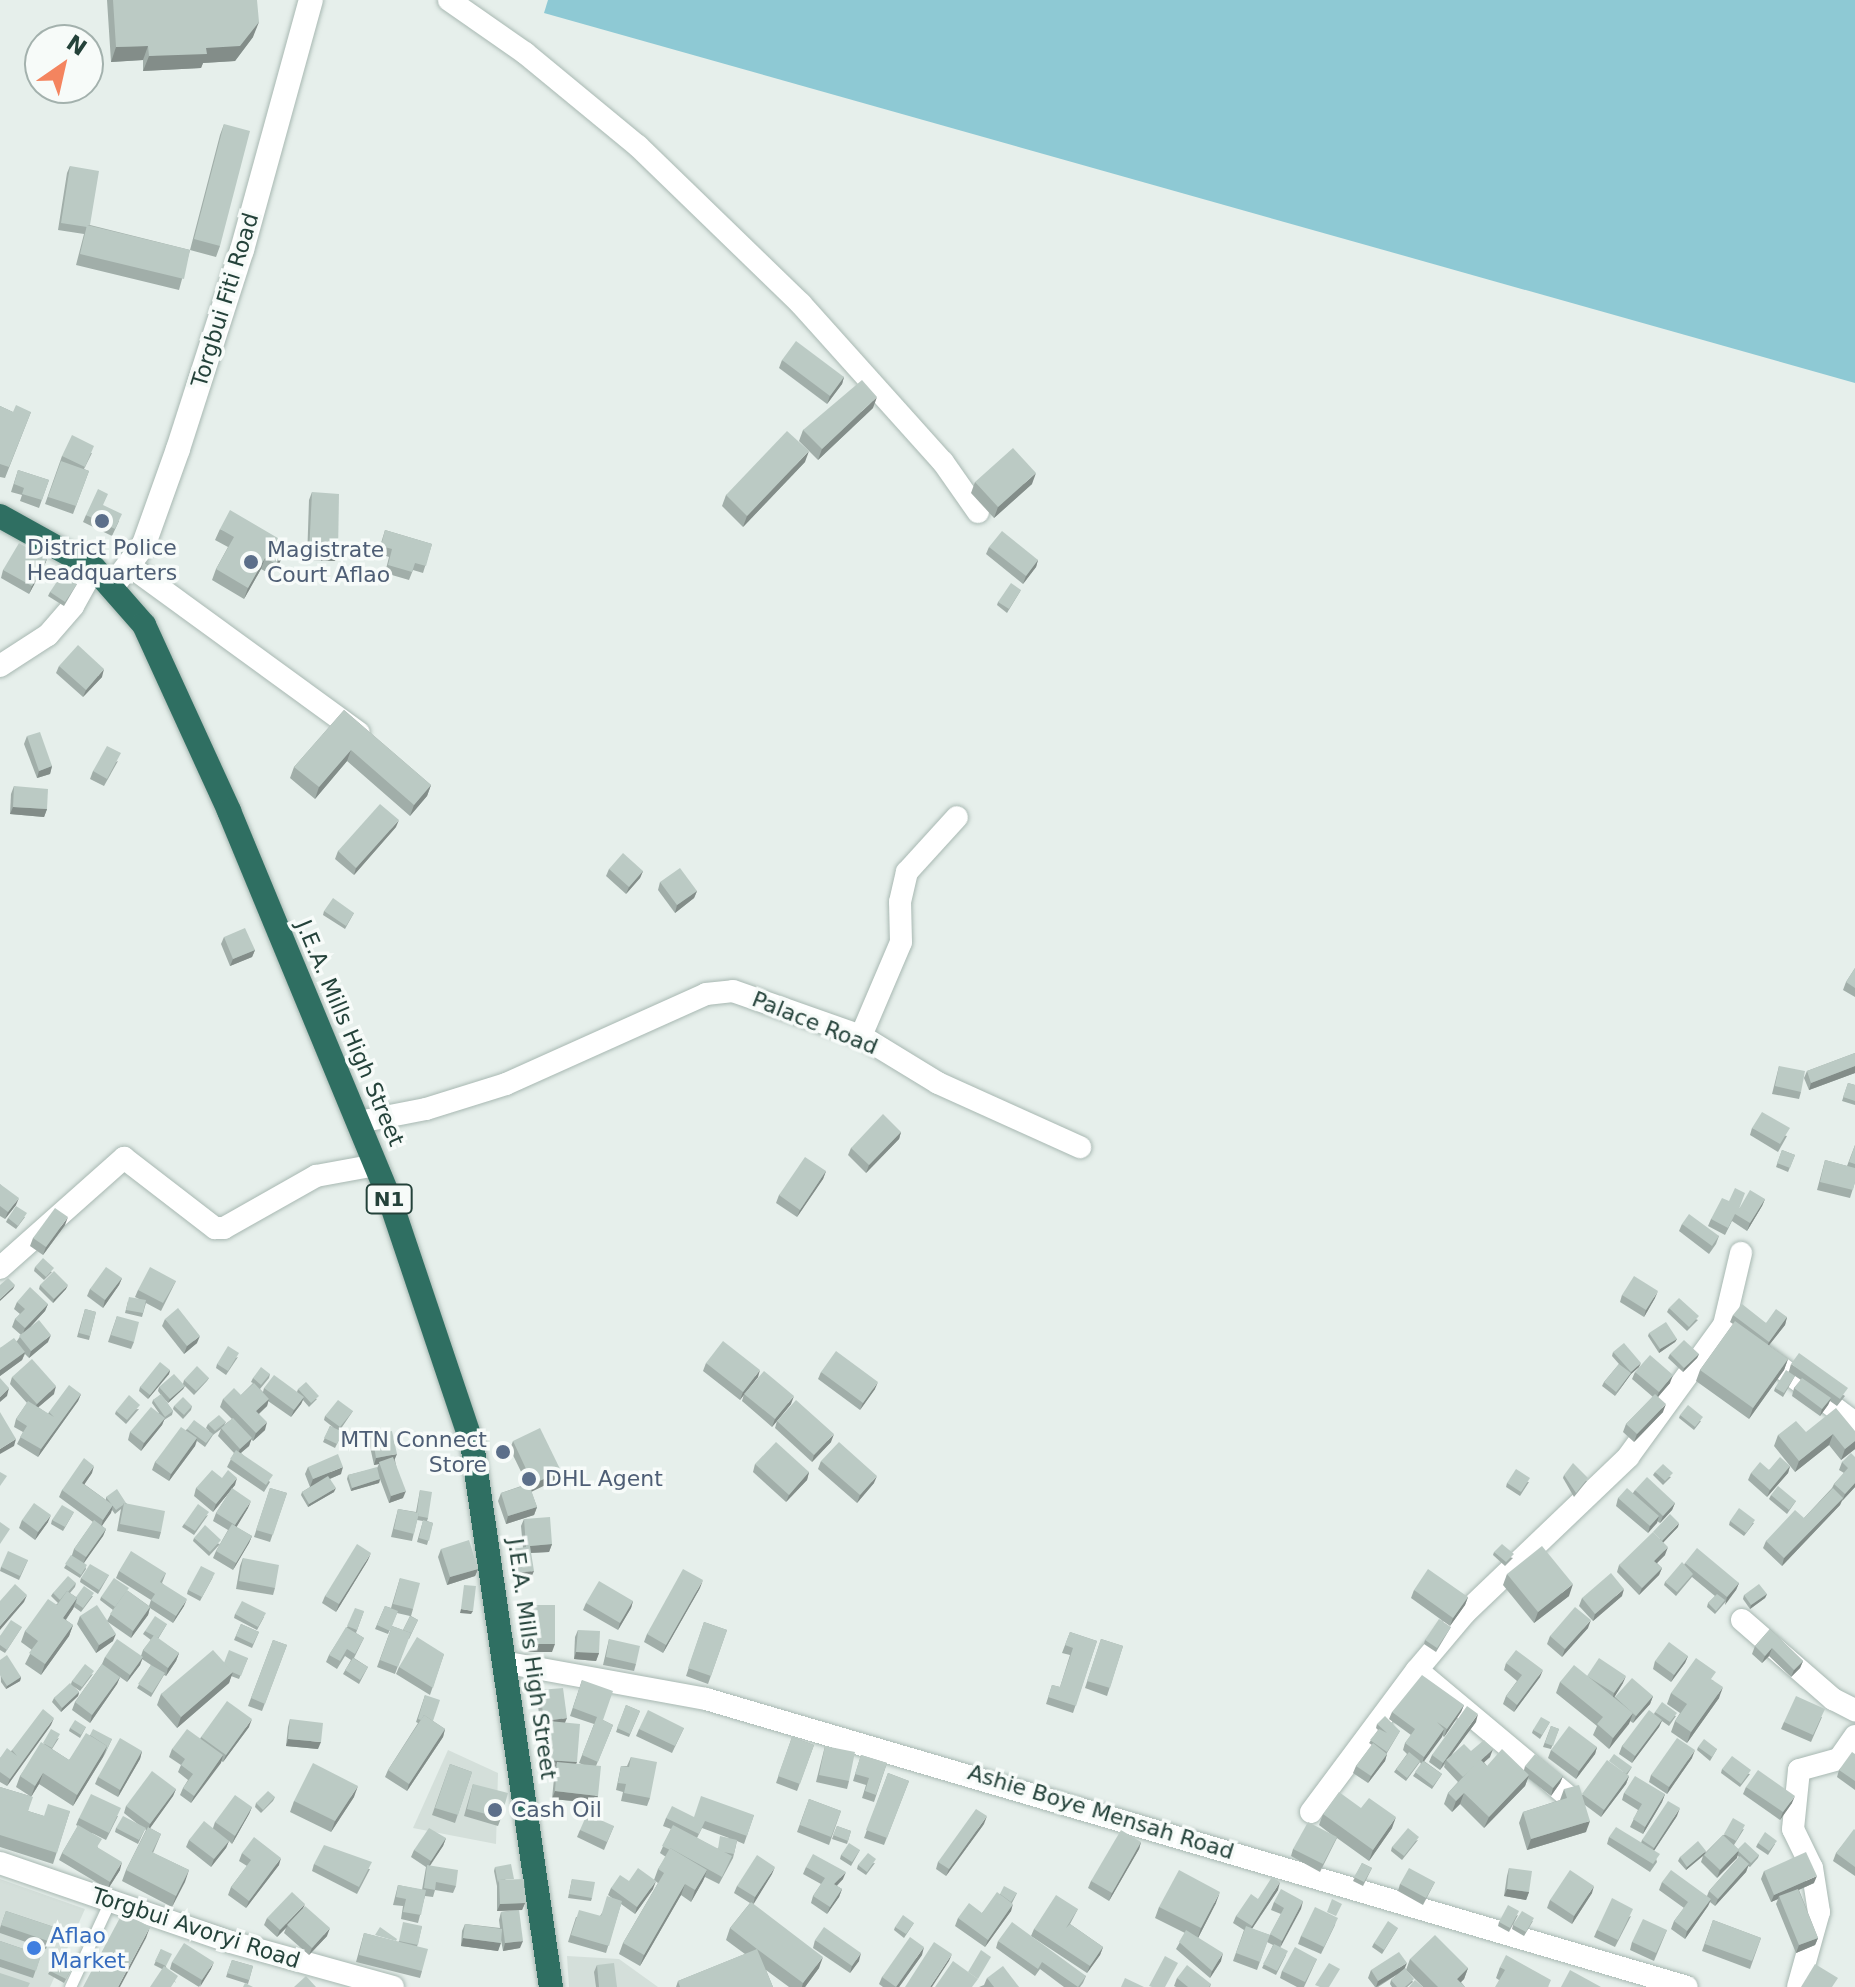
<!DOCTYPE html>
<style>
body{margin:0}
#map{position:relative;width:1855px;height:1987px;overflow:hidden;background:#e6efeb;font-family:"DejaVu Sans",sans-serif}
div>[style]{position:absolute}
.built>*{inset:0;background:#d4dfda}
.water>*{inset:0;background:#8ec9d4}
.roads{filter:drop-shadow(0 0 2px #a8b8b2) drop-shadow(0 0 2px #a8b8b2)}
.lane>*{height:11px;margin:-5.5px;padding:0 5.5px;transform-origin:5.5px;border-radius:5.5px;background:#fff}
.street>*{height:22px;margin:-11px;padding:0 11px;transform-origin:11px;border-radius:11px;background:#fff}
.secondary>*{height:24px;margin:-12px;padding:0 12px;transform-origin:12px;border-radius:12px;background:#fff}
.highway>*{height:24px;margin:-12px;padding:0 12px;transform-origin:12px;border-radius:12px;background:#2f6f62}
.wall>*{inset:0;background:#a1aea9}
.shaded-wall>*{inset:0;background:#838d89}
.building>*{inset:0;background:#bbcac4}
.dots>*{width:22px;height:22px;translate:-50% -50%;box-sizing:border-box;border:4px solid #f7fbf9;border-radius:50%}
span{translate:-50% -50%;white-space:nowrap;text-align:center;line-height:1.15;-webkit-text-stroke:7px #f7fbf9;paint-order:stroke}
.shield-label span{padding:2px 6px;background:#f7fbf9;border:2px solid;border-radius:6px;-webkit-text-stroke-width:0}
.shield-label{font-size:20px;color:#24423a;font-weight:700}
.street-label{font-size:22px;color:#24423a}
.service-label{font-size:22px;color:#4e5e75}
.left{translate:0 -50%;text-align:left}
.right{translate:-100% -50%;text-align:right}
.shop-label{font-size:22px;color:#366cbe}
.north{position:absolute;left:24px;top:24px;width:80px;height:80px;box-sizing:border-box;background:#f7fbf9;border:2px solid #a3b1ad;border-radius:50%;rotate:34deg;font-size:22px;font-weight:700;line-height:32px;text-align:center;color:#24423a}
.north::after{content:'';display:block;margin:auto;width:28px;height:36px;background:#f4845f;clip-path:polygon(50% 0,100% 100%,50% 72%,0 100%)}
</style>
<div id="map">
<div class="built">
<div style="clip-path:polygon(448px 1750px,498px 1773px,496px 1844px,413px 1828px)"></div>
<div style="clip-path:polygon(0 1879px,85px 1909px,50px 1987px,0 1987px)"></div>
<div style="clip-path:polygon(567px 1956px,619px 1959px,658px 1987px,569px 1987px)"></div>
</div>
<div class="water">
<div style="clip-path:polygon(548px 0,1855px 0,1855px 383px,544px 13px)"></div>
</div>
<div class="roads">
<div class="lane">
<div style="left:70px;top:1987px;width:95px;rotate:-65.1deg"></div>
</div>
<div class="street">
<div style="left:449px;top:0;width:93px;rotate:34.9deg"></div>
<div style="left:525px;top:53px;width:146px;rotate:39.5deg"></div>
<div style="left:638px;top:146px;width:227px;rotate:44.1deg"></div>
<div style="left:801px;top:304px;width:212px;rotate:48.1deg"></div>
<div style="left:943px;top:462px;width:61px;rotate:55deg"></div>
<div style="left:130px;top:566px;width:283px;rotate:36.1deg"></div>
<div style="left:0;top:666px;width:57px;rotate:-32.9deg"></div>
<div style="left:48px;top:635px;width:38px;rotate:-49deg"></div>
<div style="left:73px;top:606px;width:43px;rotate:-61.1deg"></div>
<div style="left:861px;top:1036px;width:102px;rotate:-66.9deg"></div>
<div style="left:901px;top:942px;width:40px;rotate:-91.4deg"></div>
<div style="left:900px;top:902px;width:31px;rotate:-77deg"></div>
<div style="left:907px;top:872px;width:74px;rotate:-47.7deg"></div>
<div style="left:359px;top:1122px;width:68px;rotate:-11deg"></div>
<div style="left:426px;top:1109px;width:84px;rotate:-17.4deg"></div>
<div style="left:506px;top:1084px;width:219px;rotate:-24.2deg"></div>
<div style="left:706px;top:994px;width:27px;rotate:-6deg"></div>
<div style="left:733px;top:991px;width:136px;rotate:19.4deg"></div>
<div style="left:861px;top:1036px;width:90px;rotate:31.4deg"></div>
<div style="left:938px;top:1083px;width:156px;rotate:24.3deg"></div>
<div style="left:0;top:1268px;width:166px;rotate:-41.6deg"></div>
<div style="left:124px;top:1158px;width:115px;rotate:37.6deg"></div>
<div style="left:215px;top:1228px;width:9px"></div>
<div style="left:224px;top:1228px;width:106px;rotate:-29.5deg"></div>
<div style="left:316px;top:1176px;width:61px;rotate:-10.4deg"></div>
<div style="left:1724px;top:1325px;width:74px;rotate:-76.7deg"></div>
<div style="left:1742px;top:1620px;width:121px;rotate:41deg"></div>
<div style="left:1833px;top:1699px;width:25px;rotate:27deg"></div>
<div style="left:508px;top:1663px;width:201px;rotate:10.3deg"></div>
<div style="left:706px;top:1699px;width:1022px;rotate:16.36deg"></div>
<div style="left:1417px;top:1670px;width:75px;rotate:-49.9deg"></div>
<div style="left:1465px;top:1613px;width:226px;rotate:-43.7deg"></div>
<div style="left:1628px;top:1457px;width:163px;rotate:-54deg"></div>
<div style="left:1724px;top:1325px;width:164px;rotate:36.8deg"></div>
<div style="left:1311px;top:1812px;width:177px;rotate:-53.3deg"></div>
<div style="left:1417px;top:1670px;width:198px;rotate:39.9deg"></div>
<div style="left:0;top:1863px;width:244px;rotate:18.9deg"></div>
<div style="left:231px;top:1942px;width:168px;rotate:15.5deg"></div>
<div style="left:1798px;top:1987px;width:78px;rotate:-74.4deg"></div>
<div style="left:1819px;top:1912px;width:45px;rotate:-99deg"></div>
<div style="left:1812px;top:1868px;width:43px;rotate:-116deg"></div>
<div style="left:1793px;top:1829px;width:59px;rotate:-84.2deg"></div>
<div style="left:1799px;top:1770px;width:41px;rotate:-15.4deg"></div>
<div style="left:1839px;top:1759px;width:28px;rotate:-55deg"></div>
</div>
<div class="secondary">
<div style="left:112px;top:587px;width:54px;rotate:-53.3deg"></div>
<div style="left:144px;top:544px;width:101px;rotate:-70.3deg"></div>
<div style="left:178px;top:449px;width:209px;rotate:-72.2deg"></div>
<div style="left:242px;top:250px;width:259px;rotate:-74.6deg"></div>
</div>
<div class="highway">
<div style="left:0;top:516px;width:107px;rotate:29deg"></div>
<div style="left:94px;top:568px;width:76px;rotate:48.7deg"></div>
<div style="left:144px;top:625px;width:205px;rotate:65.4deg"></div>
<div style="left:229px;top:811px;width:424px;rotate:67.5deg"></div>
<div style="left:391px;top:1203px;width:253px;rotate:71.4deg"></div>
<div style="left:472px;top:1443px;width:550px;rotate:81.74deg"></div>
</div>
</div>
<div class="wall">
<div style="clip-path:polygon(107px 0,257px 0,253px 37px,235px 61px,203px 63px,201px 68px,143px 71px,143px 60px,111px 62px)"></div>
<div style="clip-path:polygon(224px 124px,220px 246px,216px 257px,190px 250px,179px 290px,76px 265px,84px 234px,58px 230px,67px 173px,70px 166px,90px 225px,190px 250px,220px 135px)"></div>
<div style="clip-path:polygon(782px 360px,844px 377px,842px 384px,827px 404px,779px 368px)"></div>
<div style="clip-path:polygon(0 406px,13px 412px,31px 412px,5px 478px,0 477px)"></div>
<div style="clip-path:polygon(873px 408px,818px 460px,799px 441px,803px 430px)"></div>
<div style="clip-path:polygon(92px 453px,84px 469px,89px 471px,73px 514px,45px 504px,62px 456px)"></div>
<div style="clip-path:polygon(805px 462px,743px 527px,722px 506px,726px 495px)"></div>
<div style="clip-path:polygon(18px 470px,49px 480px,39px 508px,20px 501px,22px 495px,11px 492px)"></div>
<div style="clip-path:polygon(975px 482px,1032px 484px,994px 518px,971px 493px)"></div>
<div style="clip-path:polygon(312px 492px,335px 561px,307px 560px,309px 500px)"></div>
<div style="clip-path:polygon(86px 515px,119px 521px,112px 536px,83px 522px)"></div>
<div style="clip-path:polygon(220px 529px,284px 555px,272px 575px,261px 569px,244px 599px,212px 580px,216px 569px,228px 547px,215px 540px)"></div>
<div style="clip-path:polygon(385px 530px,432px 544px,423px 573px,413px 570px,409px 580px,385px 573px,389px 557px,378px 553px)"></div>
<div style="clip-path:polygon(989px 547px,1038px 560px,1036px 567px,1023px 584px,986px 554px)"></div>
<div style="clip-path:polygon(47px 559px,44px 566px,29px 594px,1px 578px,3px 570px)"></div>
<div style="clip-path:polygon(77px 584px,64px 606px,48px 596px,50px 592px)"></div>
<div style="clip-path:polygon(1021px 590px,1007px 613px,997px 605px,998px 602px)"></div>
<div style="clip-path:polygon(59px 666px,102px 677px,83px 697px,56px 673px)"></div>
<div style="clip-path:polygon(344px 710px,431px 785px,427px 796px,410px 816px,347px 761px,315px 799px,290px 778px,294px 767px)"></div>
<div style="clip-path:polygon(27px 736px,52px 766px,50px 774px,37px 778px,24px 744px)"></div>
<div style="clip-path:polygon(118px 761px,104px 786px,90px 779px,93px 771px)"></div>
<div style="clip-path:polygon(14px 786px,47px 809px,44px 817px,10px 814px,11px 794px)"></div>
<div style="clip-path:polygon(396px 827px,354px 875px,335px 859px,338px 851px)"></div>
<div style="clip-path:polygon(609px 869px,643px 871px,640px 878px,626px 894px,606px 876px)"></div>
<div style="clip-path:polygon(660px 882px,697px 891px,694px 898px,675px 913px,658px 890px)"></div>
<div style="clip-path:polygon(324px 911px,354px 913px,345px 929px,323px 915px)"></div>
<div style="clip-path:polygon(224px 937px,255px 950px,252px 957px,230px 966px,221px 944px)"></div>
<div style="clip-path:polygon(1855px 968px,1855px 997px,1843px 990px,1846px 982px)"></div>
<div style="clip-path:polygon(1855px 1053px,1855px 1073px,1809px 1090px,1804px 1078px,1807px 1071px)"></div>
<div style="clip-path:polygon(1779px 1066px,1801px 1092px,1799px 1099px,1772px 1094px)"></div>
<div style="clip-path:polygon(1848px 1083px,1855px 1085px,1855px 1105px,1842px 1101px)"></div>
<div style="clip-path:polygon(1752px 1128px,1787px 1136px,1778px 1152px,1750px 1135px)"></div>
<div style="clip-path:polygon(901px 1132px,899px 1139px,866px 1173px,848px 1155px,851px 1148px)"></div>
<div style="clip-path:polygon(1855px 1145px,1855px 1182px,1850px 1198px,1817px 1190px,1825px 1160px,1847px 1166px)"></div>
<div style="clip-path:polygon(1782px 1150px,1795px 1155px,1788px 1172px,1776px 1167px)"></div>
<div style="clip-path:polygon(826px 1171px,823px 1179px,797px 1217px,776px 1203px,779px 1195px)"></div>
<div style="clip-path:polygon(0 1184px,16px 1205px,5px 1219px,0 1216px)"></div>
<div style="clip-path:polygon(1765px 1199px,1762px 1206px,1747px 1231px,1732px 1221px,1725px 1235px,1708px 1226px,1711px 1219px)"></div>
<div style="clip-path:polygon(25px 1217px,16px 1229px,6px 1222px,8px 1218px)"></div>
<div style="clip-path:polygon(1682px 1224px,1719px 1236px,1716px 1244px,1709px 1254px,1679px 1231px)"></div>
<div style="clip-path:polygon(65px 1225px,43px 1255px,30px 1246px,33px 1238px)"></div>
<div style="clip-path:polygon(35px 1267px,52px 1272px,44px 1280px,34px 1271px)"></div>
<div style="clip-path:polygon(122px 1278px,119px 1285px,103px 1308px,87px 1296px,90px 1289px)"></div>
<div style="clip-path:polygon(176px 1281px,161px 1311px,146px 1303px,142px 1317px,125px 1313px,128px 1301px,139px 1299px,135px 1297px,138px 1290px)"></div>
<div style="clip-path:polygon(40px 1285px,66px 1289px,53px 1303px,39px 1289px)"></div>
<div style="clip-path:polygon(1622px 1295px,1655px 1298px,1644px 1317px,1620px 1302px)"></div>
<div style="clip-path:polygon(17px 1302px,48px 1304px,45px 1311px,31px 1326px,48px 1342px,29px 1358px,25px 1354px,22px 1360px,0 1376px,0 1348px,17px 1341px,21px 1335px,12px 1327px,15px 1319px,20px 1314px,14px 1309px)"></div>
<div style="clip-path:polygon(1669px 1308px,1698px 1320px,1687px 1331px,1667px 1312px)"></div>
<div style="clip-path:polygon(85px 1309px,96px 1312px,89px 1340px,77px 1337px)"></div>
<div style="clip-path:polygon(1733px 1315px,1766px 1323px,1787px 1317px,1785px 1325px,1769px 1345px,1788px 1359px,1784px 1370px,1749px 1419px,1696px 1381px,1700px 1370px,1733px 1324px,1730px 1322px)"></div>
<div style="clip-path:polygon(117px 1316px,134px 1342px,131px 1349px,108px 1342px)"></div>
<div style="clip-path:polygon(165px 1319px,197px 1343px,184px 1354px,162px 1326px)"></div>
<div style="clip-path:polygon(1649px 1333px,1677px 1339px,1675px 1342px,1659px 1353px,1648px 1336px)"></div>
<div style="clip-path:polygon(1613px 1352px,1639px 1367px,1631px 1374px,1615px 1396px,1602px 1386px,1604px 1382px,1619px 1364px,1612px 1356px)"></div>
<div style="clip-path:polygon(1670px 1354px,1699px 1354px,1697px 1358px,1683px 1372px,1668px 1358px)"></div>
<div style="clip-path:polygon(238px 1357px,226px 1375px,216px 1368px,217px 1364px)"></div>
<div style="clip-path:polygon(706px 1363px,758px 1377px,746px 1392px,791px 1404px,772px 1427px,742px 1401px,744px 1394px,740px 1400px,703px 1371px)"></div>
<div style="clip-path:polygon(1791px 1364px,1845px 1396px,1837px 1406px,1830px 1401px,1828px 1405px,1820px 1416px,1792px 1396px,1794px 1388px,1801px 1380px,1795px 1376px,1783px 1397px,1774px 1391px,1775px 1388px,1789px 1371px)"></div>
<div style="clip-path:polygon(170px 1370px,169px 1374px,148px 1399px,139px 1391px,140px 1387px)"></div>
<div style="clip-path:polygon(821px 1372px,875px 1389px,860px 1410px,818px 1379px)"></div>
<div style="clip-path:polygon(1635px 1372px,1670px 1383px,1658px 1397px,1663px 1412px,1634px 1442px,1623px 1432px,1626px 1424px,1653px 1397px,1632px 1379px)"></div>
<div style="clip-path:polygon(270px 1374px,269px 1378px,260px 1389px,263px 1392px,264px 1388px,297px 1392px,298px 1389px,317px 1399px,309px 1407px,303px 1400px,301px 1404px,291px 1417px,268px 1401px,267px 1406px,259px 1414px,265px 1430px,253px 1441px,251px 1439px,249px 1446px,241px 1453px,270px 1482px,264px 1492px,227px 1467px,234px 1453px,218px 1436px,221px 1429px,213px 1435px,205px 1447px,197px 1441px,195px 1446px,169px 1481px,152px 1470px,155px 1462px,187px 1429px,209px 1431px,206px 1428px,208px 1424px,226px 1422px,224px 1425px,232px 1419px,220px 1407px,223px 1399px,241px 1395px,253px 1383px,251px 1382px,253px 1378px)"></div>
<div style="clip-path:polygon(12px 1377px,54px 1394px,38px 1407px,48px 1414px,49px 1412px,81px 1394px,78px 1401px,38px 1457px,17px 1444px,23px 1432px,14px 1427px,16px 1419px,27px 1403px,10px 1384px)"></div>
<div style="clip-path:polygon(209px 1378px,207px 1381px,194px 1395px,185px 1386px,183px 1389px,168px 1403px,162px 1396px,173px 1411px,172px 1415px,164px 1420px,162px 1425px,141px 1451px,128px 1440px,130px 1432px,159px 1413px,152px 1403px,153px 1400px,161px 1395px,158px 1391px,159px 1387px,183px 1384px,184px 1380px)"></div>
<div style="clip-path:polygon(174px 1406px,192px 1406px,191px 1410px,183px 1419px,173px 1409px)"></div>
<div style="clip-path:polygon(139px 1409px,126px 1424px,115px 1414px,116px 1411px)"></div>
<div style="clip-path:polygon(353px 1411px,340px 1430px,343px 1432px,335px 1448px,323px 1442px,330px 1426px,334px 1428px,324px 1420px,325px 1416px)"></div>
<div style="clip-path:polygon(1680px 1415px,1701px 1421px,1694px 1430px,1679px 1418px)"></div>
<div style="clip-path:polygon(777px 1421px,831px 1442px,812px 1462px,775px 1428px)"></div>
<div style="clip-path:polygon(1855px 1431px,1855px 1449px,1841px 1460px,1829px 1445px,1795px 1472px,1774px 1446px,1778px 1435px,1806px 1432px)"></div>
<div style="clip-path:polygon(372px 1434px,395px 1460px,403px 1498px,389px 1503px,380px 1479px,379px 1483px,351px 1491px,347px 1479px,348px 1475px,377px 1468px,379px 1464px,374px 1465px,369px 1442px)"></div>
<div style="clip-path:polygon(513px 1441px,561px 1471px,558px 1479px,531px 1491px,537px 1507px,534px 1515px,506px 1524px,498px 1501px,501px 1493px,527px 1484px,510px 1449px)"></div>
<div style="clip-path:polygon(1855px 1457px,1855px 1487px,1842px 1501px,1840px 1505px,1782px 1566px,1763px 1548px,1766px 1541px,1804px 1518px,1832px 1488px,1834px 1484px,1844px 1473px,1839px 1470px,1842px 1462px)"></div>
<div style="clip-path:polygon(821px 1461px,874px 1483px,857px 1503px,818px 1469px)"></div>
<div style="clip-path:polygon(755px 1464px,809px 1472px,807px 1480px,786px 1502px,753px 1472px)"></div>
<div style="clip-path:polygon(1790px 1466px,1788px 1473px,1767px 1497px,1748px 1480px,1751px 1473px)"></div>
<div style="clip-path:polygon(308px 1467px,341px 1474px,330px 1479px,334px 1492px,308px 1507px,301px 1495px,302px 1492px,310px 1487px,305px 1474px)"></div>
<div style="clip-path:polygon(1655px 1472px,1671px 1477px,1663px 1485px,1653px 1475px)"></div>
<div style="clip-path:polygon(92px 1473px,84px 1484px,106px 1500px,106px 1497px,126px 1503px,161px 1532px,159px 1539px,117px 1531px,121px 1509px,115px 1514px,112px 1510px,102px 1526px,106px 1529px,103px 1536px,84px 1563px,86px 1569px,80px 1578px,64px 1568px,72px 1555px,74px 1549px,93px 1522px,59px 1497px,62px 1490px)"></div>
<div style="clip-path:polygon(1564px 1475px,1587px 1481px,1574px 1497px,1563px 1478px)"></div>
<div style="clip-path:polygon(222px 1478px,235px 1485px,232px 1488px,248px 1508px,236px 1527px,252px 1536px,249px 1543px,233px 1570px,213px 1558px,216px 1551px,228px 1530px,213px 1521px,216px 1513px,231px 1490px,213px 1512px,194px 1496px,196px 1488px)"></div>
<div style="clip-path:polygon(1529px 1482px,1520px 1496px,1506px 1487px,1507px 1483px)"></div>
<div style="clip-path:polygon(270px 1488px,287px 1493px,270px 1542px,254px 1537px)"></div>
<div style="clip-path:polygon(420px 1490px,428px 1518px,427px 1521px,433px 1523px,427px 1545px,417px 1542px,423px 1521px,417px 1520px,412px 1541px,391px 1537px,398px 1509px,416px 1512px)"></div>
<div style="clip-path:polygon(1635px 1490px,1675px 1503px,1672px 1510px,1660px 1523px,1657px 1521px,1648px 1533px,1616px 1506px,1618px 1498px,1633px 1493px)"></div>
<div style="clip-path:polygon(1771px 1495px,1796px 1501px,1787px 1514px,1769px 1499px)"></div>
<div style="clip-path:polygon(74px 1512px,63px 1531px,51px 1524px,52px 1520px)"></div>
<div style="clip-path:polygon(208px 1515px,194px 1535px,182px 1527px,184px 1524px)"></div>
<div style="clip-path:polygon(524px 1519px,552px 1544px,549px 1552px,531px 1553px,531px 1578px,514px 1580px,510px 1557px,512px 1549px,523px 1548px,521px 1526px)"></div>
<div style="clip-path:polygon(22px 1520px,48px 1522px,35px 1540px,19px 1528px)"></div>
<div style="clip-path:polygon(1730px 1521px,1754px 1523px,1744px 1536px,1729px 1525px)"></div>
<div style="clip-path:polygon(1678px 1527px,1663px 1542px,1665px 1555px,1657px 1563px,1662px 1568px,1659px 1575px,1639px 1595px,1617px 1572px,1619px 1565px)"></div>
<div style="clip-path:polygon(194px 1538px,220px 1544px,209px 1556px,193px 1541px)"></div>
<div style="clip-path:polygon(441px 1549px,478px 1569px,475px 1576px,447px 1585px,438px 1557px)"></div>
<div style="clip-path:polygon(1494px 1552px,1513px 1558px,1505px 1566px,1493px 1555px)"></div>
<div style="clip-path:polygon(243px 1558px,275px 1588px,273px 1595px,236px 1589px,240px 1566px)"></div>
<div style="clip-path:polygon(28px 1560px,19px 1580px,0 1571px,1px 1567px)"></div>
<div style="clip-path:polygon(368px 1560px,336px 1612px,322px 1603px,325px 1596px)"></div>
<div style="clip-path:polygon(1685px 1563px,1739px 1583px,1736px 1590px,1715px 1614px,1707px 1607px,1708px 1603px,1715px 1596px,1692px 1577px,1676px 1596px,1664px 1585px,1665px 1582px,1684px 1565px)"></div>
<div style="clip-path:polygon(119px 1571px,166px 1573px,162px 1583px,184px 1606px,173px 1623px,150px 1608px,148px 1615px,131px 1638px,108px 1622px,113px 1641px,96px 1653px,77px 1624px,80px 1616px,107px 1621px,113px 1610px,100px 1600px,101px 1597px,128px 1591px,149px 1606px,151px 1600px,116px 1578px)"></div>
<div style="clip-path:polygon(1507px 1574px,1569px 1596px,1534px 1623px,1503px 1585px)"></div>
<div style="clip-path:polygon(109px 1575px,98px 1594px,80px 1582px,81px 1578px)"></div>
<div style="clip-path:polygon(213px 1577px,200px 1601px,187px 1594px,188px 1590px)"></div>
<div style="clip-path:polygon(400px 1578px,413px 1609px,411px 1616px,418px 1620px,409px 1639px,408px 1639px,395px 1674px,377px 1667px,392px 1626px,403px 1630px,410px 1616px,397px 1613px,388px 1634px,375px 1629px,385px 1606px,391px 1608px)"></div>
<div style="clip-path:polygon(76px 1583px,75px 1587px,70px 1593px,76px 1597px,93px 1596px,81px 1612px,74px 1607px,66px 1620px,73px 1625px,69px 1636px,41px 1675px,25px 1664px,32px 1650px,21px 1642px,25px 1631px,58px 1603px,51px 1596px,53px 1593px)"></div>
<div style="clip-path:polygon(700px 1588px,663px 1653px,644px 1642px,647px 1634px)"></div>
<div style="clip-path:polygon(1414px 1590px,1468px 1597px,1465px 1605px,1450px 1626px,1411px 1598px)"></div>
<div style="clip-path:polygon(1767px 1594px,1765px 1598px,1750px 1609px,1743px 1599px,1744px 1595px)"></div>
<div style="clip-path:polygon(1622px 1596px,1593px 1621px,1579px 1606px,1582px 1598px)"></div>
<div style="clip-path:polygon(633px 1601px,631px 1608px,618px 1630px,583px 1610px,586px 1603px)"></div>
<div style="clip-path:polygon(530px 1605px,552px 1652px,527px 1652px,527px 1612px)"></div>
<div style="clip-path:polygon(364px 1611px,356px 1633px,364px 1638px,354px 1658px,368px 1667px,359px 1684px,343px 1674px,351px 1660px,345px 1656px,337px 1669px,326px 1662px,329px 1655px,347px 1627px)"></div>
<div style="clip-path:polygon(235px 1614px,264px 1617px,257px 1630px,234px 1618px)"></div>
<div style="clip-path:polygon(704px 1622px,727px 1630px,708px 1684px,686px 1676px)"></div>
<div style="clip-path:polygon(167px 1624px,158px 1639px,179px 1653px,176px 1661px,166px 1676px,164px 1675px,151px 1697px,137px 1688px,151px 1665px,142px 1659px,140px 1665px,127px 1682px,120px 1677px,117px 1684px,90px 1723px,72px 1710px,75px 1702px,102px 1664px,105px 1657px,141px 1656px,143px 1650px,151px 1640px,143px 1634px,145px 1631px)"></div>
<div style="clip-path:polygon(241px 1624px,259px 1632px,252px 1648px,234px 1640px)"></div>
<div style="clip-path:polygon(22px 1627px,5px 1653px,0 1650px,0 1636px)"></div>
<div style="clip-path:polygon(1451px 1627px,1436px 1652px,1424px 1644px,1425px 1640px)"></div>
<div style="clip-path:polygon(1588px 1628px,1562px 1657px,1547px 1644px,1550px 1636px)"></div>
<div style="clip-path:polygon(1770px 1629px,1803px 1661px,1800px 1668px,1791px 1677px,1769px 1656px,1762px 1663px,1752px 1654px,1755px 1646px)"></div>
<div style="clip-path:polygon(578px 1630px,599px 1653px,596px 1661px,574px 1659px,575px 1637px)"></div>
<div style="clip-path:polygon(1070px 1632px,1097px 1641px,1073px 1713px,1046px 1704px,1052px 1685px,1060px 1687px,1070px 1655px,1062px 1653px)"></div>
<div style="clip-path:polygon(609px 1639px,636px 1664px,634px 1671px,603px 1665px)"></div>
<div style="clip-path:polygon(1101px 1639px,1123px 1646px,1107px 1696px,1085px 1688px)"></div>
<div style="clip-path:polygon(273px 1640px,287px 1645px,262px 1711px,248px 1706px)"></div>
<div style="clip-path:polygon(444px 1654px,430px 1695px,396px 1674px,399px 1667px)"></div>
<div style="clip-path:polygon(1688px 1656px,1685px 1663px,1671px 1682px,1653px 1669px,1655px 1661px)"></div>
<div style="clip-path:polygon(248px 1658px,239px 1679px,231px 1676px,229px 1683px,177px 1728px,157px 1705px,161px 1694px,224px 1663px)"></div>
<div style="clip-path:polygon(0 1660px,21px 1677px,20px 1681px,6px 1689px,1px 1682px)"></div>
<div style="clip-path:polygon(1506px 1663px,1540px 1677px,1514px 1712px,1503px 1704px,1506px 1696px,1517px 1681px,1504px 1670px)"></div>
<div style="clip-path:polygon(93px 1674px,80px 1691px,73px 1686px,79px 1692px,78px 1696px,61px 1712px,52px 1702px,54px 1698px,71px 1684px,72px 1681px)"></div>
<div style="clip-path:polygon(1587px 1676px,1623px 1683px,1614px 1697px,1653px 1696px,1650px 1704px,1633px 1723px,1630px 1721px,1609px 1749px,1593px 1735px,1597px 1726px,1556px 1693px,1560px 1682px)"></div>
<div style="clip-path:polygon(582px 1680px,603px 1720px,613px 1725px,596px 1766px,595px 1803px,552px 1799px,555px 1768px,544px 1767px,547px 1728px,541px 1729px,537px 1698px,540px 1690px,565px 1722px,576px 1764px,584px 1765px,579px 1763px,594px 1724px,570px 1716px)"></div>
<div style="clip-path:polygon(1713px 1680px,1719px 1698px,1687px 1743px,1671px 1732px,1675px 1721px,1680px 1713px,1667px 1704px,1671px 1693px)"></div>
<div style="clip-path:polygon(425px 1695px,433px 1721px,445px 1729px,443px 1737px,407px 1791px,385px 1777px,388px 1770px,418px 1723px,416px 1722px)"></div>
<div style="clip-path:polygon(626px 1705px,640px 1711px,629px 1737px,616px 1732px)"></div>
<div style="clip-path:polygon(1464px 1705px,1461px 1712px,1444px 1737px,1442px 1735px,1424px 1761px,1442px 1774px,1432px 1789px,1413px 1776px,1421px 1764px,1420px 1762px,1406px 1781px,1394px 1772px,1407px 1754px,1403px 1750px,1405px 1743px,1411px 1735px,1389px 1719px,1392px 1712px)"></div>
<div style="clip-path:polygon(1655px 1712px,1676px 1716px,1669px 1726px,1662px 1721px,1659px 1727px,1632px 1763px,1619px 1754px,1622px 1746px,1654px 1714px)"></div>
<div style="clip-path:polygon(1822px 1717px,1811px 1742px,1781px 1729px,1784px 1722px)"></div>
<div style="clip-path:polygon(290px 1719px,318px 1749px,286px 1746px,288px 1727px)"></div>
<div style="clip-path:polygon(1476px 1722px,1451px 1755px,1471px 1751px,1490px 1757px,1484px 1762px,1487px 1766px,1524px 1770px,1525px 1766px,1563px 1776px,1560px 1783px,1551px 1796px,1528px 1778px,1525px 1786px,1484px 1828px,1460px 1804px,1452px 1812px,1444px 1804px,1448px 1793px,1458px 1782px,1444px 1767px,1445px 1764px,1440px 1770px,1429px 1762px,1432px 1755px)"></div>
<div style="clip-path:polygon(1550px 1722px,1540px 1739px,1532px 1733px,1533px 1730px)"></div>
<div style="clip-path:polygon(1377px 1724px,1400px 1731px,1387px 1753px,1385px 1761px,1368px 1783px,1353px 1773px,1356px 1766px,1372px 1745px,1369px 1743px,1378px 1730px,1376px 1728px)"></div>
<div style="clip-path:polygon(51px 1725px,7px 1786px,0 1782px,0 1758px)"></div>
<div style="clip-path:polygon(1551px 1726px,1559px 1729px,1551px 1749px,1543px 1747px)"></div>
<div style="clip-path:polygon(86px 1727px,80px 1738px,69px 1731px,70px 1728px)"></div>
<div style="clip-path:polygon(249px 1727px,223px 1762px,221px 1761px,191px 1803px,180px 1795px,183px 1788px,188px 1780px,178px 1772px,181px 1765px,169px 1757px,172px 1749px,200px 1739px,201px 1737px)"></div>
<div style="clip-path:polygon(684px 1728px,672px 1753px,636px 1736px,639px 1729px)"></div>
<div style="clip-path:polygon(90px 1735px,112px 1739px,105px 1754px,73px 1806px,39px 1784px,31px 1797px,28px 1811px,44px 1816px,70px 1811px,53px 1864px,0 1847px,0 1787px,30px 1796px,16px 1787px,20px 1776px,43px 1744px,59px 1738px,52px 1749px,69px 1760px)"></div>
<div style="clip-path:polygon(792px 1737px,814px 1745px,797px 1791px,776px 1783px)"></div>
<div style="clip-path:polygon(825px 1746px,849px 1781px,847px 1789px,816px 1782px)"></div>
<div style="clip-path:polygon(1597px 1747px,1595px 1754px,1576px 1779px,1548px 1758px,1551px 1750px)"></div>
<div style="clip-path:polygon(1698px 1747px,1717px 1749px,1710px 1761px,1697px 1750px)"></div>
<div style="clip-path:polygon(142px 1751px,140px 1759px,118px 1797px,95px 1784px,98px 1777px)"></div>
<div style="clip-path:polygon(1855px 1754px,1855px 1790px,1837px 1777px,1839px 1770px)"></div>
<div style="clip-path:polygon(861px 1755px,887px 1763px,874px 1802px,862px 1798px,866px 1785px,853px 1781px)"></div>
<div style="clip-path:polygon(631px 1757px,650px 1798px,647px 1806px,621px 1801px,623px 1792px,616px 1790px,621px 1766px,627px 1766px)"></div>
<div style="clip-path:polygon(1692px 1758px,1667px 1794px,1649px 1782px,1651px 1775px)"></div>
<div style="clip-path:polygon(450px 1764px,472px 1772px,455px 1823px,432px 1815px)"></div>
<div style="clip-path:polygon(1632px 1767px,1627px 1775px,1629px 1776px,1626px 1784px,1601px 1817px,1585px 1805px,1586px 1832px,1527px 1850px,1519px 1823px,1523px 1812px,1560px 1800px,1564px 1789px,1582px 1795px)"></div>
<div style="clip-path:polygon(1722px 1769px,1750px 1774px,1740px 1787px,1721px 1773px)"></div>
<div style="clip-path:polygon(888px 1773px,909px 1781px,884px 1845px,864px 1838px)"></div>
<div style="clip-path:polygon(473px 1784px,501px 1818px,498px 1826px,464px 1816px)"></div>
<div style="clip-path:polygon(1746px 1787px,1792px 1803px,1780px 1820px,1743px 1794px)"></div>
<div style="clip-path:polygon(176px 1789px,173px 1796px,150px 1828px,161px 1834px,153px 1853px,189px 1870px,172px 1907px,122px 1881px,126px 1870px,146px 1830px,145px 1829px,138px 1844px,115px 1832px,116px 1828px,139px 1825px,124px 1813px,126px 1806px)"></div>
<div style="clip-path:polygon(1624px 1793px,1665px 1794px,1662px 1802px,1643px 1834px,1630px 1827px,1638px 1810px,1622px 1800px)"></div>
<div style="clip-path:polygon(275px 1797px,273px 1801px,261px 1813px,255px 1807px,256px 1803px)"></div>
<div style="clip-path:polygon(354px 1797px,331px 1832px,290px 1812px,294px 1801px)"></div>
<div style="clip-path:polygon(809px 1799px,841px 1811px,829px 1845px,797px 1832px)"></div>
<div style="clip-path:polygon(252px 1807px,249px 1814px,232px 1844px,229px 1841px,226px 1848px,211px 1867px,186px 1847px,189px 1840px,213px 1828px,215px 1822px)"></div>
<div style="clip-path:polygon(1361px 1808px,1392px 1828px,1369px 1861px,1337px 1838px,1320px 1872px,1291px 1856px,1293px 1849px,1332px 1835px,1319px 1825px,1323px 1814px)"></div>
<div style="clip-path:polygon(evenodd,754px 1815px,744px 1844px,737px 1841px,733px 1858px,719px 1884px,705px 1877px,691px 1902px,681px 1895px,640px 1966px,619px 1954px,623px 1943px,658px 1883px,654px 1880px,658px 1869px,666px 1857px,660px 1853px,671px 1829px,663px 1826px,666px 1818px,754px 1815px,702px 1828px,729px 1838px,717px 1849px,697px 1838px,702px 1828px)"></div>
<div style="clip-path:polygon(118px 1816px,106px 1840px,92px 1833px,98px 1848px,120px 1870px,108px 1889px,59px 1860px,62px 1853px,78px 1826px,76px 1825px,79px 1818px)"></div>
<div style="clip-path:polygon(1677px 1816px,1654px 1851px,1657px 1862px,1650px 1872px,1607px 1844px,1609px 1837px,1641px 1843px,1642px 1840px)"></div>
<div style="clip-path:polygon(984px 1824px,946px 1876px,936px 1869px,938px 1862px)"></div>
<div style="clip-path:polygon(614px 1826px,604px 1850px,577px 1837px,580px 1830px)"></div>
<div style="clip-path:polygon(837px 1826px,851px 1831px,847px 1844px,832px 1839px)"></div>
<div style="clip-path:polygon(1744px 1829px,1734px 1845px,1738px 1849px,1759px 1855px,1758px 1858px,1750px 1867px,1748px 1866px,1746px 1872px,1715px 1906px,1710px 1902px,1708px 1906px,1685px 1939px,1671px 1929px,1674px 1921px,1684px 1908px,1659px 1890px,1662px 1882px,1707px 1896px,1709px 1891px,1739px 1857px,1737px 1855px,1717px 1878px,1701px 1862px,1703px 1856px,1686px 1870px,1678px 1861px,1680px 1857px,1705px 1853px,1723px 1835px)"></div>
<div style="clip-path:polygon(1855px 1830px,1855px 1876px,1833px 1861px,1836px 1853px)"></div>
<div style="clip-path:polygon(446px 1838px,443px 1846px,430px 1866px,456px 1886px,453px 1893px,435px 1890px,433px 1897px,425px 1896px,418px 1923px,401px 1919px,403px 1906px,393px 1905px,398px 1885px,422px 1890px,426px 1867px,411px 1857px,414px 1850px)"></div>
<div style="clip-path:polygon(1418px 1840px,1402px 1860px,1391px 1851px,1392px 1847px)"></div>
<div style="clip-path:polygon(1141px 1842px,1139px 1849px,1109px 1901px,1088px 1888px,1091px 1881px)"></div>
<div style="clip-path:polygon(1758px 1843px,1775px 1844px,1768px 1855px,1756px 1847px)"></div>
<div style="clip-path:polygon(860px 1850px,851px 1866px,840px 1859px,841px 1855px)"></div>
<div style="clip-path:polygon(242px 1853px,279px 1865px,246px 1908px,228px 1895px,231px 1887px,247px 1866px,239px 1861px)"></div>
<div style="clip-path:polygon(875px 1863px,866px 1875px,857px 1869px,858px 1865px)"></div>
<div style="clip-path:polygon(1362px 1863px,1372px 1868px,1363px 1886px,1353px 1881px)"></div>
<div style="clip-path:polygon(314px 1864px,370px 1869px,357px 1894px,312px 1871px)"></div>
<div style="clip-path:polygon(495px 1867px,525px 1903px,522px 1910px,519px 1910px,520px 1948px,503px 1951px,501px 1940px,498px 1951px,461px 1946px,462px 1931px,465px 1924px,500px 1928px,499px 1920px,501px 1912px,517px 1910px,497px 1911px,497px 1886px,494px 1871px)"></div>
<div style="clip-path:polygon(806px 1867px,843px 1879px,837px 1886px,842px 1889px,839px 1897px,827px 1914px,811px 1903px,813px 1896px,821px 1884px,803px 1874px)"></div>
<div style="clip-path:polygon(1509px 1868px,1529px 1892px,1526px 1900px,1504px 1896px,1507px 1876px)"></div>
<div style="clip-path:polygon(1764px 1871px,1814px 1883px,1799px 1890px,1818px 1938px,1815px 1945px,1796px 1953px,1776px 1904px,1778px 1899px,1771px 1902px,1761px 1879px)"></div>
<div style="clip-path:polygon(772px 1874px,753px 1904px,819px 1968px,805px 1987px,789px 1987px,766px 1970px,773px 1987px,676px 1987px,678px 1981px,745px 1954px,726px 1940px,730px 1928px,750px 1903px,734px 1893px,737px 1886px)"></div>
<div style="clip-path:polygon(572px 1879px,592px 1898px,591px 1901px,568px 1898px)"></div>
<div style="clip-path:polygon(629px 1881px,653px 1889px,635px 1914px,621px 1904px,606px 1953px,568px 1942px,576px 1917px,600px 1916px,612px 1898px,608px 1895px,611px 1888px)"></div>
<div style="clip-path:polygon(1435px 1882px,1423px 1905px,1398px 1891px,1400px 1884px)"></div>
<div style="clip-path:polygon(1278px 1890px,1252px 1929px,1270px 1935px,1281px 1914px,1271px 1910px,1274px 1902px,1303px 1901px,1280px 1947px,1286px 1955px,1276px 1975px,1262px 1968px,1273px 1945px,1267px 1942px,1257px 1970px,1233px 1961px,1244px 1930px,1233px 1923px,1236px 1916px,1258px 1899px)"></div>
<div style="clip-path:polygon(1017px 1893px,1012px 1903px,1011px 1911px,985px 1947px,955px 1926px,958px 1918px,982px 1913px,1000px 1894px)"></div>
<div style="clip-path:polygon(1592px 1893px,1572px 1924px,1547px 1908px,1550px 1900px)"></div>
<div style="clip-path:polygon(1216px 1903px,1198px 1938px,1221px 1961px,1210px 1978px,1176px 1949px,1185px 1933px,1155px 1918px,1159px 1907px)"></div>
<div style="clip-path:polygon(1078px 1909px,1070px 1924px,1103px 1947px,1100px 1955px,1087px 1973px,1031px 1936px,1034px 1929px)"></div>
<div style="clip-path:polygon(6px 1911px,54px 1927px,46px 1949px,0 1933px,0 1928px)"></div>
<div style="clip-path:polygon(1518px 1915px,1509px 1932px,1498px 1926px,1499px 1922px)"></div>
<div style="clip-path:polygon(1631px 1916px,1615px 1947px,1594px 1937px,1597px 1930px)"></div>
<div style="clip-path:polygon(1336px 1917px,1335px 1925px,1321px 1954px,1298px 1944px,1301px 1936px)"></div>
<div style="clip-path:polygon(267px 1918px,327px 1936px,309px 1955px,284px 1933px,286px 1928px,277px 1937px,264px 1925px)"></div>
<div style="clip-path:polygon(1713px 1920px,1761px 1938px,1750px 1969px,1702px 1951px)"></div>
<div style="clip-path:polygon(1533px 1921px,1524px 1936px,1512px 1929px,1513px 1925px)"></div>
<div style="clip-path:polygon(914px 1923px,904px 1938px,894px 1930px,895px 1927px)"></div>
<div style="clip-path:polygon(422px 1926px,417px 1947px,422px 1971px,420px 1978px,356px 1962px,364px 1933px,398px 1942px)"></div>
<div style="clip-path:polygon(1398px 1928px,1382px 1954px,1372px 1947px,1374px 1943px)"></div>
<div style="clip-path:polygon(1667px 1930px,1654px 1961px,1630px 1950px,1632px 1942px)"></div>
<div style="clip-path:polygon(815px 1940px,859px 1961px,850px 1973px,813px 1948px)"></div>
<div style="clip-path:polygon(0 1941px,41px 1955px,33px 1978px,0 1967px)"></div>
<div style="clip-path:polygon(998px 1941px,1086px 1976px,1083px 1983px,1080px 1987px,1064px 1987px,1040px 1969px,1035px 1976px,996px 1948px)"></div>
<div style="clip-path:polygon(161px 1949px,166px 1967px,176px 1983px,162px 1969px,154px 1965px)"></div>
<div style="clip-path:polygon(922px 1955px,899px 1987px,883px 1987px,879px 1984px,882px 1977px)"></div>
<div style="clip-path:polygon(1317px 1959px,1304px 1987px,1297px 1987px,1280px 1978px,1282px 1971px)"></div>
<div style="clip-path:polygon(1410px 1959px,1468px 1968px,1464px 1979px,1461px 1982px,1465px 1987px,1423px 1987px,1406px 1970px)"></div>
<div style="clip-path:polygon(232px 1960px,253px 1966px,248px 1984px,226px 1977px)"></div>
<div style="clip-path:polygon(172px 1962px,211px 1969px,199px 1987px,170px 1969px)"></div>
<div style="clip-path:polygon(597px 1965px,617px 1987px,596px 1987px,594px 1972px)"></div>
<div style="clip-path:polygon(1500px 1967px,1549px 1987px,1499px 1980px,1496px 1978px)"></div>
<div style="clip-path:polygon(72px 1968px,64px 1983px,48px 1974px,50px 1971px)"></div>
<div style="clip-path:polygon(1405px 1968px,1413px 1982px,1407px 1987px,1392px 1987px,1390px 1984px,1391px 1980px,1398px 1974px,1378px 1987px,1375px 1987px,1368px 1978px,1371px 1970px)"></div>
<div style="clip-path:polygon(987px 1978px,1019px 1987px,979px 1987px,984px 1985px)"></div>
<div style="clip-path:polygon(1177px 1978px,1211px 1984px,1210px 1987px,1176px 1987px,1174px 1986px)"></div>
</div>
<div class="shaded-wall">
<div style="clip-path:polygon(259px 22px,253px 37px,235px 61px,203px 63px,201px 68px,143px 71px,149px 56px,206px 48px)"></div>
<div style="clip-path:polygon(148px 46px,143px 60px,111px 62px,116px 47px)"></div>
<div style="clip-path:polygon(844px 377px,842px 384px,827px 404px,830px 396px)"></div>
<div style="clip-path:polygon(877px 397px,873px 408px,818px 460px,822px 449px)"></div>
<div style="clip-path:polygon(809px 451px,805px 462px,743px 527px,747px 516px)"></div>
<div style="clip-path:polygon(1036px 473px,1032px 484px,994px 518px,998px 507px)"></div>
<div style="clip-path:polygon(288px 544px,284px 555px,272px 575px,276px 564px)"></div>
<div style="clip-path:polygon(309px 553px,338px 553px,335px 561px,307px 560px)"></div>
<div style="clip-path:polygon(265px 558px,261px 569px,244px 599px,248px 588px)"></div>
<div style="clip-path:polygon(47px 559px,44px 566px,29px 594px,32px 586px)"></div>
<div style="clip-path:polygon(1038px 560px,1036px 567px,1023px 584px,1026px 576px)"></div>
<div style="clip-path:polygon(104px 669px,102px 677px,83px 697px,86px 690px)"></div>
<div style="clip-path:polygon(351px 750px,347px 761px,315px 799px,319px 787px)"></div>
<div style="clip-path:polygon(52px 766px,50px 774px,37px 778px,39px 771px)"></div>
<div style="clip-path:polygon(431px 785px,427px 796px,410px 816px,414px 805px)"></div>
<div style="clip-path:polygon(13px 807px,47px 809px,44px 817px,10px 814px)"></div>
<div style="clip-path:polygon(399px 820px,396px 827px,354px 875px,356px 868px)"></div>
<div style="clip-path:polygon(643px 871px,640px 878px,626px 894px,629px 887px)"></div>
<div style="clip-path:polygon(697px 891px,694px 898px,675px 913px,677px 905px)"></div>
<div style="clip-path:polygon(255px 950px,252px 957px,230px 966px,233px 959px)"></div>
<div style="clip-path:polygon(1855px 1066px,1855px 1073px,1809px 1090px,1811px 1083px)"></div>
<div style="clip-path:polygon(901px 1132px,899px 1139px,866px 1173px,869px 1165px)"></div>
<div style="clip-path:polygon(826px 1171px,823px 1179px,797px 1217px,800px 1210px)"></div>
<div style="clip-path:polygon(19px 1198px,16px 1205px,5px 1219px,8px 1212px)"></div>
<div style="clip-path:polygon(1765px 1199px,1762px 1206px,1747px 1231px,1750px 1223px)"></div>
<div style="clip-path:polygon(68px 1217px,65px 1225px,43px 1255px,46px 1247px)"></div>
<div style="clip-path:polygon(122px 1278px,119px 1285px,103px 1308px,105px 1300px)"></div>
<div style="clip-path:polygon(15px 1285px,13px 1289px,0 1301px,0 1299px)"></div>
<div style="clip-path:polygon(68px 1285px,66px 1289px,53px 1303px,54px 1299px)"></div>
<div style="clip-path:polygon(1658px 1291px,1655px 1298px,1644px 1317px,1646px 1310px)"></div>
<div style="clip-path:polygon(48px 1304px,45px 1311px,22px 1336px,25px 1328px)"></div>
<div style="clip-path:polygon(1787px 1317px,1785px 1325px,1766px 1349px,1769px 1342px)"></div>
<div style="clip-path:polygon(51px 1335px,48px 1342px,29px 1358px,31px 1351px)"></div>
<div style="clip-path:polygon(200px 1336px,197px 1343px,184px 1354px,187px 1346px)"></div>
<div style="clip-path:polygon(1677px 1339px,1675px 1342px,1659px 1353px,1660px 1349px)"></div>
<div style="clip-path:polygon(25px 1352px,22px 1360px,0 1376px,0 1370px)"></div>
<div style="clip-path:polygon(1699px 1354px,1697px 1358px,1683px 1372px,1684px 1368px)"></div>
<div style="clip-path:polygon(1788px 1359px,1784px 1370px,1749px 1419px,1753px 1408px)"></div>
<div style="clip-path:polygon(1641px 1363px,1639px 1367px,1631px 1374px,1615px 1396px,1631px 1372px)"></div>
<div style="clip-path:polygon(170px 1370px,169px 1374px,148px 1399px,150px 1395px)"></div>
<div style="clip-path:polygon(760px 1370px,758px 1377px,740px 1400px,743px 1392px)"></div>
<div style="clip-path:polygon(1673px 1375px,1670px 1383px,1656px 1399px,1659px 1392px)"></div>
<div style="clip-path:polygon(878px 1382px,875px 1389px,860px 1410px,863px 1403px)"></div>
<div style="clip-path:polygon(56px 1386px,54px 1394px,34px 1411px,37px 1404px)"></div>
<div style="clip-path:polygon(185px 1386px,183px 1389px,168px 1403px,170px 1399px)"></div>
<div style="clip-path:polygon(9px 1388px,7px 1396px,0 1402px,0 1397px)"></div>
<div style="clip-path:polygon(81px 1394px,78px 1401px,38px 1457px,41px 1449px)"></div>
<div style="clip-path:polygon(794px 1396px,791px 1404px,772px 1427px,775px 1419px)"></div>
<div style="clip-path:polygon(304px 1397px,301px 1404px,291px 1417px,294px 1410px)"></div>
<div style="clip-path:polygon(1831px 1398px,1828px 1405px,1820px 1416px,1822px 1409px)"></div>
<div style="clip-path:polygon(269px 1399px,267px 1406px,254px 1418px,256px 1411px)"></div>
<div style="clip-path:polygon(1666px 1404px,1663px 1412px,1634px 1442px,1637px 1434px)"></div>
<div style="clip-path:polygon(165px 1418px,162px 1425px,141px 1451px,144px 1443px)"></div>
<div style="clip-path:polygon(267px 1422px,265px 1430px,253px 1441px,256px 1433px)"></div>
<div style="clip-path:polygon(834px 1434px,831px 1442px,812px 1462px,814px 1455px)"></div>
<div style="clip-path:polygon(1833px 1434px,1829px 1445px,1795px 1472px,1799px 1461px)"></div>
<div style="clip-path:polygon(197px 1438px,195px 1446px,169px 1481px,171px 1474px)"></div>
<div style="clip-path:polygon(252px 1438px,249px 1446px,237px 1456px,240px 1449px)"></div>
<div style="clip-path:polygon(16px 1439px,14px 1446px,0 1454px,0 1449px)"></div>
<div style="clip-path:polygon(1855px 1441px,1855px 1449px,1841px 1460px,1845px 1449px)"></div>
<div style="clip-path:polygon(397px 1454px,394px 1461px,379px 1462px,379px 1464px,374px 1465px,376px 1458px)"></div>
<div style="clip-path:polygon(94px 1466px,92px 1473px,80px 1491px,82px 1483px)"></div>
<div style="clip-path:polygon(1790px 1466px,1788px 1473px,1767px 1497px,1770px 1490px)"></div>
<div style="clip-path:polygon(343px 1467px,341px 1474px,310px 1487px,313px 1479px)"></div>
<div style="clip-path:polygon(561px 1471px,558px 1479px,531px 1492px,533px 1484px)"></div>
<div style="clip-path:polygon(809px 1472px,807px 1480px,786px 1502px,789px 1495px)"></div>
<div style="clip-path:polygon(877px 1476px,874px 1483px,857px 1503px,860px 1495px)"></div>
<div style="clip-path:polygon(237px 1478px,235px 1485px,213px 1512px,216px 1504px)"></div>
<div style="clip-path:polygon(380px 1479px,379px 1483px,351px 1491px,352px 1488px)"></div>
<div style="clip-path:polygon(1855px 1483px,1855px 1487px,1842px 1501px,1845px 1494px)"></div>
<div style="clip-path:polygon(336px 1488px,334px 1492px,308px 1507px,309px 1504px)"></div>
<div style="clip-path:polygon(406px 1491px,403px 1498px,389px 1503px,391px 1496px)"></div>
<div style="clip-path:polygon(1843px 1498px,1840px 1505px,1782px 1566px,1784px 1558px)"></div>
<div style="clip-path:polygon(251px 1501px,248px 1508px,233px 1533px,235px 1525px)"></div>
<div style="clip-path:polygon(1675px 1503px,1672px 1510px,1660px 1523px,1663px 1516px)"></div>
<div style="clip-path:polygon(113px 1505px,111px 1513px,101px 1527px,103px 1520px)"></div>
<div style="clip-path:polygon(537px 1507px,534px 1515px,506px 1524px,508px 1516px)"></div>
<div style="clip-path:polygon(51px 1515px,48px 1522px,35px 1540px,38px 1532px)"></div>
<div style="clip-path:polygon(1659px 1516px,1657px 1523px,1648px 1533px,1650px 1526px)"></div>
<div style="clip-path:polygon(1679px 1523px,1678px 1527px,1660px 1546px,1661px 1542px)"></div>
<div style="clip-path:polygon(106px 1529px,103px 1536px,83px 1564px,86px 1557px)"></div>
<div style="clip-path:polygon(252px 1536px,249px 1543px,233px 1570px,236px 1563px)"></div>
<div style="clip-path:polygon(552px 1544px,549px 1552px,527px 1553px,530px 1546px)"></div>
<div style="clip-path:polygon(1668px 1547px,1665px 1555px,1652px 1568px,1654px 1561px)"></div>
<div style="clip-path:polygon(371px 1553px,368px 1560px,336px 1612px,339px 1604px)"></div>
<div style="clip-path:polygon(1662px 1568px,1659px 1575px,1639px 1595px,1642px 1588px)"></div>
<div style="clip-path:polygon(478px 1569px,475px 1576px,447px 1585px,450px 1577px)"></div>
<div style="clip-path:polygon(534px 1571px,531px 1578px,514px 1580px,516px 1573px)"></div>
<div style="clip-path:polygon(703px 1580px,700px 1588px,663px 1653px,666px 1645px)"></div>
<div style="clip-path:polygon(1739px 1583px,1736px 1590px,1725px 1605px,1727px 1597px)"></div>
<div style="clip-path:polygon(1573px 1584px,1569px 1596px,1534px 1623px,1538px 1612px)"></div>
<div style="clip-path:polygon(1624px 1589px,1622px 1596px,1593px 1621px,1595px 1614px)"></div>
<div style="clip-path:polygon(1767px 1594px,1765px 1598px,1750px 1609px,1751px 1605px)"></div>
<div style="clip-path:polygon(27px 1595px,24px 1602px,0 1630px,0 1626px)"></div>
<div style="clip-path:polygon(1468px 1597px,1465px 1605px,1450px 1626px,1453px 1618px)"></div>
<div style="clip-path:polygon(77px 1598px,73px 1609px,59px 1629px,63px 1618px)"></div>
<div style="clip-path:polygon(187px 1599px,184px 1606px,173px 1623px,176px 1616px)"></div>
<div style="clip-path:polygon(633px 1601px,631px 1608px,618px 1630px,620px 1623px)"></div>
<div style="clip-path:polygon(150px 1607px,148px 1615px,131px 1638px,133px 1631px)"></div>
<div style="clip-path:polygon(461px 1609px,473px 1611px,471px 1614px,460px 1613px)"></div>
<div style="clip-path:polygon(1591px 1620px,1588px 1628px,1562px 1657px,1565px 1649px)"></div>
<div style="clip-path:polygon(73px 1625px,69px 1636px,41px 1675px,45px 1664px)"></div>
<div style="clip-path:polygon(116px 1634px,113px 1641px,96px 1653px,99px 1645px)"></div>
<div style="clip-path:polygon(530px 1644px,555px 1644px,552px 1652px,527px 1652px)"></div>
<div style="clip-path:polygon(1772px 1648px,1769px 1656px,1762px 1663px,1765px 1656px)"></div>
<div style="clip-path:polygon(576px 1652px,599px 1653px,596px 1661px,574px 1659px)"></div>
<div style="clip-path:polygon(179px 1653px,176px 1661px,166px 1676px,168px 1668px)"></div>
<div style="clip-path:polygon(1688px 1656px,1685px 1663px,1671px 1682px,1674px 1675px)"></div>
<div style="clip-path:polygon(143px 1657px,140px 1665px,127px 1682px,130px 1675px)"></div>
<div style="clip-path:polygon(1803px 1661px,1800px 1668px,1791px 1677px,1794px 1670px)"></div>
<div style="clip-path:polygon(1543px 1670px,1540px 1677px,1514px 1712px,1517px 1705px)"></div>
<div style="clip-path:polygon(233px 1672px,229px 1683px,177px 1728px,181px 1717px)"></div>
<div style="clip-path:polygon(1626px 1676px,1623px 1683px,1612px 1701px,1614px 1693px)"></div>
<div style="clip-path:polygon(21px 1677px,20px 1681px,6px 1689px,7px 1686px)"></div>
<div style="clip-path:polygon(120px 1677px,117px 1684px,90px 1723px,92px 1715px)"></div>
<div style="clip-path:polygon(1723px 1687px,1719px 1698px,1687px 1743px,1691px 1732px)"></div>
<div style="clip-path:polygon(79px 1692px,78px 1696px,61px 1712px,62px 1708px)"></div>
<div style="clip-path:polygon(1653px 1696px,1650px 1704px,1633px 1723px,1636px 1716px)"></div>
<div style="clip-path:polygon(1464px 1705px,1461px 1712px,1444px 1737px,1447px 1729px)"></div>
<div style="clip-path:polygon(1633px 1713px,1629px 1724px,1609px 1749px,1613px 1738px)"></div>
<div style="clip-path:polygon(1478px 1714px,1476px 1722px,1447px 1761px,1446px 1760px,1440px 1770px,1443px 1763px)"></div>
<div style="clip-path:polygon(54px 1718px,51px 1725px,7px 1786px,10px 1779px)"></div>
<div style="clip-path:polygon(567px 1718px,564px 1725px,549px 1721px,547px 1728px,541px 1729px,544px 1721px)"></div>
<div style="clip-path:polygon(252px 1719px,249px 1727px,223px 1762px,226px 1755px)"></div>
<div style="clip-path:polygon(1662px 1720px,1659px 1727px,1632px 1763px,1635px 1756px)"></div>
<div style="clip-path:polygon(445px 1729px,443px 1737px,407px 1791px,409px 1784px)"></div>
<div style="clip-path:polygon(1444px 1729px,1442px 1737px,1422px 1764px,1424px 1757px)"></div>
<div style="clip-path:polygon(288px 1739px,321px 1742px,318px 1749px,286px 1746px)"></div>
<div style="clip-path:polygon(107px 1746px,103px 1757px,73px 1806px,77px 1795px)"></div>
<div style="clip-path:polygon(1597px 1747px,1595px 1754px,1576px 1779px,1579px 1771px)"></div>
<div style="clip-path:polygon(1493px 1749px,1490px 1757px,1460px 1784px,1463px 1777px)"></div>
<div style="clip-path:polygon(1695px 1750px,1692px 1758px,1667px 1794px,1669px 1787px)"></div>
<div style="clip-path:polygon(142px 1751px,140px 1759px,118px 1797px,120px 1790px)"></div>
<div style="clip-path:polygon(1387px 1754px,1385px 1761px,1368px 1783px,1371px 1776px)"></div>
<div style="clip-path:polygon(223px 1755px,221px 1763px,191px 1803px,194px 1796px)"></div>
<div style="clip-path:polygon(546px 1760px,577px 1762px,574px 1769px,557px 1762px,555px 1768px,544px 1767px)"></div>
<div style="clip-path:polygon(43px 1773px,39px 1784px,31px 1797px,35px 1786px)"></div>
<div style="clip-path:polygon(1529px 1775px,1525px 1786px,1484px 1828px,1489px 1817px)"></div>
<div style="clip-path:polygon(1563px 1776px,1560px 1783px,1551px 1796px,1553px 1788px)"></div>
<div style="clip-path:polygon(1629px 1776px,1626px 1784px,1601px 1817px,1604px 1810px)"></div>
<div style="clip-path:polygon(358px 1786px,354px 1797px,331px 1832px,335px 1821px)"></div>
<div style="clip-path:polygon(176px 1789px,173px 1796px,148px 1831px,150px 1824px)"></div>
<div style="clip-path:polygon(555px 1791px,598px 1796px,595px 1803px,552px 1799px)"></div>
<div style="clip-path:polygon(1464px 1793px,1460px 1804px,1452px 1812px,1456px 1801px)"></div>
<div style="clip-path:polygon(1665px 1794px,1662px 1802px,1643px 1834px,1645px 1827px)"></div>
<div style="clip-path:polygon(1795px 1796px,1792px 1803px,1780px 1820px,1783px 1812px)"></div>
<div style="clip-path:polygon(252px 1807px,249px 1814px,232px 1844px,235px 1836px)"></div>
<div style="clip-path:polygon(1680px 1808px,1677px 1816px,1651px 1855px,1654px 1848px)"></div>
<div style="clip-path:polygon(987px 1816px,984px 1824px,946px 1876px,949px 1869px)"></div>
<div style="clip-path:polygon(1396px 1817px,1392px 1828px,1369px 1861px,1373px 1850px)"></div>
<div style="clip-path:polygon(1590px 1821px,1586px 1832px,1527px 1850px,1531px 1839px)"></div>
<div style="clip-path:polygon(446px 1838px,443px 1846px,428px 1868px,431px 1861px)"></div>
<div style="clip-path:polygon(229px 1841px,226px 1848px,211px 1867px,214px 1859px)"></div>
<div style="clip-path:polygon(1141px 1842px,1139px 1849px,1109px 1901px,1112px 1893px)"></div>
<div style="clip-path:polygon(1739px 1850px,1737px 1858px,1717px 1878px,1720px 1870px)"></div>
<div style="clip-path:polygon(1706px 1851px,1705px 1854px,1686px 1870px,1687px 1867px)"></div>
<div style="clip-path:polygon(281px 1858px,279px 1865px,246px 1908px,249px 1901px)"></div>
<div style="clip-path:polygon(122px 1862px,120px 1870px,108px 1889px,110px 1882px)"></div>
<div style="clip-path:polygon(1749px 1864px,1746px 1872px,1715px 1906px,1718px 1899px)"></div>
<div style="clip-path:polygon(775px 1867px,772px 1874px,753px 1905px,755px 1897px)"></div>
<div style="clip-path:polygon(189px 1870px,185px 1882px,172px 1907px,176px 1896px)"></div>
<div style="clip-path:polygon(707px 1870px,703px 1881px,691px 1902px,695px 1890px)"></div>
<div style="clip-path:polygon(846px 1872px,843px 1879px,831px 1891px,834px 1884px)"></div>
<div style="clip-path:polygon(1817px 1876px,1814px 1883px,1780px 1898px,1779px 1896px,1778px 1899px,1771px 1902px,1774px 1895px)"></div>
<div style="clip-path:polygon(656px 1881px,653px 1889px,635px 1914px,637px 1907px)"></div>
<div style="clip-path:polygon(1280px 1882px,1278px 1890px,1249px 1933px,1252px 1926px)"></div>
<div style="clip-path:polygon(685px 1884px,681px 1895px,640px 1966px,644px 1955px)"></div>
<div style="clip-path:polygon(1594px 1886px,1592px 1893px,1572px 1924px,1574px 1916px)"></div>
<div style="clip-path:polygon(842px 1889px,839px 1897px,827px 1914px,830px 1907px)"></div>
<div style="clip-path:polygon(1507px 1889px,1529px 1892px,1526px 1900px,1504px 1896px)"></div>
<div style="clip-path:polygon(1220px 1892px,1216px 1903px,1197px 1940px,1201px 1928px)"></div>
<div style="clip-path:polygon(1711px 1899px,1708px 1906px,1685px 1939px,1687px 1931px)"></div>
<div style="clip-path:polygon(1303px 1901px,1301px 1909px,1280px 1948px,1282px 1941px)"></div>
<div style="clip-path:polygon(525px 1903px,522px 1910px,497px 1911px,500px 1904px)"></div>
<div style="clip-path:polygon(305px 1904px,302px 1911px,277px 1937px,280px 1930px)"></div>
<div style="clip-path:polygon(1013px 1904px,1011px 1911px,985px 1947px,988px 1940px)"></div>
<div style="clip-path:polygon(150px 1927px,146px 1938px,120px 1987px,118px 1987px)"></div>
<div style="clip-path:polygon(330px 1928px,327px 1936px,309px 1955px,312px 1948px)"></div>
<div style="clip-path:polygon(463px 1938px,501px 1943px,498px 1951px,461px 1946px)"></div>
<div style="clip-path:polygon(1818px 1938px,1815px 1945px,1796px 1953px,1799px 1945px)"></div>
<div style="clip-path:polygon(523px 1941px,520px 1948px,503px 1951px,505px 1943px)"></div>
<div style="clip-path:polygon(924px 1947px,922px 1955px,899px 1987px,896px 1987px)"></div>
<div style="clip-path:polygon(1103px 1947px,1100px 1955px,1087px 1973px,1090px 1966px)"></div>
<div style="clip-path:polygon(861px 1953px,859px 1961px,850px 1973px,852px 1966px)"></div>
<div style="clip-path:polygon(1223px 1953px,1221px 1961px,1210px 1978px,1212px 1971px)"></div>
<div style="clip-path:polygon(952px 1954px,949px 1961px,932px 1987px,930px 1987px)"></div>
<div style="clip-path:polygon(823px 1957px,819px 1968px,805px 1987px,802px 1987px,803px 1983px)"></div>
<div style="clip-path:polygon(214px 1962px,211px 1969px,200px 1987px,202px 1980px)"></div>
<div style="clip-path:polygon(1407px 1963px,1404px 1970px,1376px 1987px,1378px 1981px)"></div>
<div style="clip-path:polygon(1468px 1968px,1464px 1979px,1456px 1987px,1457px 1979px)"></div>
</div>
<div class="building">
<div style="clip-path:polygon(113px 0,257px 0,259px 22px,240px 46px,206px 48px,207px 54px,149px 56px,148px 46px,116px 47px)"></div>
<div style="clip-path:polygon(224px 124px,250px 131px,220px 246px,194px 239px)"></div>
<div style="clip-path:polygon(70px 166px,99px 171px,90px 225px,87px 225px,87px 227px,61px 223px)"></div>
<div style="clip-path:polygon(87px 225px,190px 250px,184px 279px,80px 254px)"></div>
<div style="clip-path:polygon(796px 341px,844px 377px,830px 396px,782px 360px)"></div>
<div style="clip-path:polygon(862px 380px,877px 397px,822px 449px,803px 430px)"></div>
<div style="clip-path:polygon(16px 405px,31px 412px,9px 467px,0 464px,0 406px,13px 412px)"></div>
<div style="clip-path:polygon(787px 431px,809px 451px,747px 516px,726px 495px)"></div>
<div style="clip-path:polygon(72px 435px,94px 446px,85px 467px,62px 456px)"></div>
<div style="clip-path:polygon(1013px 448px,1036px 473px,998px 507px,975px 482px)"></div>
<div style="clip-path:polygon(61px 461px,89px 471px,76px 506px,48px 497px)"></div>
<div style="clip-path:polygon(18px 470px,49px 480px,42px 500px,22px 494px,24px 488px,14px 484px)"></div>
<div style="clip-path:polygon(98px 489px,108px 494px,103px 505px,122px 514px,115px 529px,86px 515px)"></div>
<div style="clip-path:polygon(312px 492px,339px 494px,338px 553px,309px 553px)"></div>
<div style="clip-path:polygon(230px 510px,288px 544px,276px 564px,265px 558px,248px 588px,216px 569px,234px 537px,220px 529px)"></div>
<div style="clip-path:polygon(385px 530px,432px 544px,426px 566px,415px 563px,412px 572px,388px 565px,392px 549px,381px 546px)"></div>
<div style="clip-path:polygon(1002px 531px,1038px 560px,1026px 576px,989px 547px)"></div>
<div style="clip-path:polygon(19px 543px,47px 559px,32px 586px,3px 570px)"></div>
<div style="clip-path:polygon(62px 574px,77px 584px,65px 602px,50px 592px)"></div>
<div style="clip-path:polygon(1011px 583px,1021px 590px,1009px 609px,998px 602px)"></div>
<div style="clip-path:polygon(78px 645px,104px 669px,86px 690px,59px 666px)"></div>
<div style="clip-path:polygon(344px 710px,431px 785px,414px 805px,351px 750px,319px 787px,294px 767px)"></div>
<div style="clip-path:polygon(40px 732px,52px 766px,39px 771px,27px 736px)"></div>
<div style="clip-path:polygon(107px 746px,121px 753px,107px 779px,93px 771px)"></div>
<div style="clip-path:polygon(14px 786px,48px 789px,47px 809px,13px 807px)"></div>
<div style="clip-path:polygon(380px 804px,399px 820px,356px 868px,338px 851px)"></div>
<div style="clip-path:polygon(623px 853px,643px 871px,629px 887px,609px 869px)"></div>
<div style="clip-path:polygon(680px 868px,697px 891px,677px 905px,660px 882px)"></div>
<div style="clip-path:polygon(333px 898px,354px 913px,346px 926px,324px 911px)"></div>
<div style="clip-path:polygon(245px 928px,255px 950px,233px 959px,224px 937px)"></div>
<div style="clip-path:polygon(1855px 968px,1855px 988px,1846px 982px)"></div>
<div style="clip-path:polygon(1855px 1053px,1855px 1066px,1811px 1083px,1807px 1071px)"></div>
<div style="clip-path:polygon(1779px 1066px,1805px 1071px,1801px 1092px,1775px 1086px)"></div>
<div style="clip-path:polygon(1848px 1083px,1855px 1085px,1855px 1101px,1843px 1097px)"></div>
<div style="clip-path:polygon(1762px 1112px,1790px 1128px,1780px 1144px,1752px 1128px)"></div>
<div style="clip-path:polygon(883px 1114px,901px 1132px,869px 1165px,851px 1148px)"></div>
<div style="clip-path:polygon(1855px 1145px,1855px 1164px,1849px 1162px)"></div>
<div style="clip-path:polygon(1782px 1150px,1795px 1155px,1790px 1168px,1777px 1163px)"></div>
<div style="clip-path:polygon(805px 1157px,826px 1171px,800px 1210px,779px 1195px)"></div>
<div style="clip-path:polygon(1825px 1160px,1855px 1168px,1855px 1182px,1853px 1190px,1820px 1182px)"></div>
<div style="clip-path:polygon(0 1184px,19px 1198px,8px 1212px,0 1206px)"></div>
<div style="clip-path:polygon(1735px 1188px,1745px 1193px,1739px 1209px,1750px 1190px,1765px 1199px,1750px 1223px,1735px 1214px,1728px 1228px,1711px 1219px,1722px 1198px,1729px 1201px)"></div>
<div style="clip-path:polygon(16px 1206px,27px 1213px,18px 1226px,8px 1218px)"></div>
<div style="clip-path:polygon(55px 1208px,68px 1217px,46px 1247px,33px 1238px)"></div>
<div style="clip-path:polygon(1689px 1214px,1719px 1236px,1712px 1246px,1682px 1224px)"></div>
<div style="clip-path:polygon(43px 1258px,54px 1268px,46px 1277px,35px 1267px)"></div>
<div style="clip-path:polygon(106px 1267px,122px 1278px,105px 1300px,90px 1289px)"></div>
<div style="clip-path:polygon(150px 1267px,176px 1281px,163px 1303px,138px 1290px)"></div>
<div style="clip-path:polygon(54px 1271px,68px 1285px,54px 1299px,40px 1285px)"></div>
<div style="clip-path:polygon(1634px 1276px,1658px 1291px,1646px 1310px,1622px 1295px)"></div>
<div style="clip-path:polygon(8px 1278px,15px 1285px,0 1299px,0 1285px)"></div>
<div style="clip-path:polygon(30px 1287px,48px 1304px,25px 1328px,15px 1319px,25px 1309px,17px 1302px)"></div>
<div style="clip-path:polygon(129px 1297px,146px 1300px,143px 1313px,126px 1310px)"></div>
<div style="clip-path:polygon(1679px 1298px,1699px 1316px,1689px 1327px,1669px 1308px)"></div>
<div style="clip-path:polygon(1742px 1304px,1766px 1323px,1776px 1309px,1787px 1317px,1769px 1342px,1733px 1315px)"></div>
<div style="clip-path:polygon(178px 1308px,200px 1336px,187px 1346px,165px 1319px)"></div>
<div style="clip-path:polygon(85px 1309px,96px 1312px,90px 1336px,79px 1333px)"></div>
<div style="clip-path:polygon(117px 1316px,139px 1322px,134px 1342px,111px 1335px)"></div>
<div style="clip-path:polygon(39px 1320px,51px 1335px,31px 1351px,19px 1336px)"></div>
<div style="clip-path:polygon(1735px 1321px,1788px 1359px,1753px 1408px,1700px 1370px)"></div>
<div style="clip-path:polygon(1666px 1322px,1677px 1339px,1660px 1349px,1649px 1333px)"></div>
<div style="clip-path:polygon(14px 1338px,25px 1352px,0 1370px,0 1348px)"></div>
<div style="clip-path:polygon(1684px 1340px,1699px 1354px,1684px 1368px,1670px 1354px)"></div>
<div style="clip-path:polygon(723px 1341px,760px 1370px,743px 1392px,706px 1363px)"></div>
<div style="clip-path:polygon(1624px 1343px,1641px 1363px,1631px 1372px,1613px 1352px)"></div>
<div style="clip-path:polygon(228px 1346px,239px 1353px,228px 1371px,217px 1364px)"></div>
<div style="clip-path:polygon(836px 1351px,878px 1382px,863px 1403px,821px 1372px)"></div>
<div style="clip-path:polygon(1799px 1353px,1848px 1388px,1840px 1399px,1791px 1364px)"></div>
<div style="clip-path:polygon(1650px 1355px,1673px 1375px,1659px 1392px,1635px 1372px)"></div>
<div style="clip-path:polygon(32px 1359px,56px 1386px,37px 1404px,12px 1377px)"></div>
<div style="clip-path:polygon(160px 1362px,170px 1370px,150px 1395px,140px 1387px)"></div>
<div style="clip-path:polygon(1619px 1364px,1631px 1373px,1616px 1392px,1604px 1382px)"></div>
<div style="clip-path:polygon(197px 1366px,209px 1378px,196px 1391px,184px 1380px)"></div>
<div style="clip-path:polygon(261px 1367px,270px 1374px,261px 1385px,253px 1378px)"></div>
<div style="clip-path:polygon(1786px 1370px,1795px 1376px,1784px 1393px,1775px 1388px)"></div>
<div style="clip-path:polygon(764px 1371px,794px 1396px,775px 1419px,744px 1394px)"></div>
<div style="clip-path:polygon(174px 1374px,185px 1386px,170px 1399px,159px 1387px)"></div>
<div style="clip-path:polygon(274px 1375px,304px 1397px,294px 1410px,264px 1388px)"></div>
<div style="clip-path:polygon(0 1378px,9px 1388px,0 1397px)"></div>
<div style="clip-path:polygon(1802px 1378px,1831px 1398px,1822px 1409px,1794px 1388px)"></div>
<div style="clip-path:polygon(306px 1382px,319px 1396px,311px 1403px,298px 1389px)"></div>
<div style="clip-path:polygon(254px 1383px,269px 1399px,256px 1411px,267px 1422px,256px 1433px,223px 1399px,234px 1388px,241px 1395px)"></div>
<div style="clip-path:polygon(69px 1385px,81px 1394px,41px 1449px,20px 1437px,27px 1426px,16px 1419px,28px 1401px,54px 1417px,49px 1412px)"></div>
<div style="clip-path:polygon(161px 1394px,173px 1411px,165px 1417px,153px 1400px)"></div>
<div style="clip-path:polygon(1655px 1394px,1666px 1404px,1637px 1434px,1626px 1424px)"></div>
<div style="clip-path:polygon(129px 1395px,140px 1405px,127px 1420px,116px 1411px)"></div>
<div style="clip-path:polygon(183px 1397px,192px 1406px,184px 1415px,174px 1406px)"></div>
<div style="clip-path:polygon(338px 1400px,353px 1411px,340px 1427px,325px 1416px)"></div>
<div style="clip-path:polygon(796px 1400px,834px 1434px,814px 1455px,777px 1421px)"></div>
<div style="clip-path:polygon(1688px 1405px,1703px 1417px,1695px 1427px,1680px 1415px)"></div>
<div style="clip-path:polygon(151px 1407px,165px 1418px,144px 1443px,130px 1432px)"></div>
<div style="clip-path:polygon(1836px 1408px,1855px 1431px,1855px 1441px,1845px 1449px,1833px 1434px,1799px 1461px,1778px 1435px,1796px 1421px,1806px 1432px)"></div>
<div style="clip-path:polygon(0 1412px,16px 1439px,0 1449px)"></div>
<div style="clip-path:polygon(219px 1415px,226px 1422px,215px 1431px,208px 1424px)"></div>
<div style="clip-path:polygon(233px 1418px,252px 1438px,240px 1449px,221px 1428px)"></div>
<div style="clip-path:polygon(194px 1420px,213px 1434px,206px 1443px,187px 1429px)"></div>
<div style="clip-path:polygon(330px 1426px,343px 1432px,337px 1444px,324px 1438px)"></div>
<div style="clip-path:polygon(181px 1427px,197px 1438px,171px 1474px,155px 1462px)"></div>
<div style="clip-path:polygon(540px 1428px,561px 1471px,533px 1484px,513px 1441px)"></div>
<div style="clip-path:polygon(392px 1431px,397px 1454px,376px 1458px,372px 1434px)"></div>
<div style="clip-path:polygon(776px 1442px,809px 1472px,789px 1495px,755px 1464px)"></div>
<div style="clip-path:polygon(839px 1442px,877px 1476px,860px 1495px,821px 1461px)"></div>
<div style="clip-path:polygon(236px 1450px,273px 1475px,266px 1485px,230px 1459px)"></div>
<div style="clip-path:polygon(1851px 1453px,1855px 1457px,1855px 1483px,1845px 1494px,1834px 1484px,1848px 1468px,1842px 1462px)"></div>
<div style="clip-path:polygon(338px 1454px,343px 1467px,313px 1479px,308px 1467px)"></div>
<div style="clip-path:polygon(393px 1457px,406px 1491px,391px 1496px,379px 1462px)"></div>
<div style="clip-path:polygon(1780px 1457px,1790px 1466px,1770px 1490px,1751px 1473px,1760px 1462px,1769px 1470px)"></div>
<div style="clip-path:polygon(84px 1458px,94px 1466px,82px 1483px,113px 1505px,103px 1520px,62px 1490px)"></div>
<div style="clip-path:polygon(1573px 1463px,1588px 1478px,1576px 1493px,1564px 1475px)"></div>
<div style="clip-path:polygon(1663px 1464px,1673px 1473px,1665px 1481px,1655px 1472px)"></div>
<div style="clip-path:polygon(377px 1467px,380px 1479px,352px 1488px,348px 1475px)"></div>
<div style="clip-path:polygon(1516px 1469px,1530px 1478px,1521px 1492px,1507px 1483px)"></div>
<div style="clip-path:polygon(212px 1470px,222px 1478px,228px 1470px,237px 1478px,216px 1504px,196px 1488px)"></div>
<div style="clip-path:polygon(0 1472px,7px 1476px,0 1486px)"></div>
<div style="clip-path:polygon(328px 1476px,336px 1488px,309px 1504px,302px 1492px)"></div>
<div style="clip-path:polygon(1647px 1477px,1675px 1503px,1663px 1516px,1635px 1490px)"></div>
<div style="clip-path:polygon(529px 1484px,537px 1507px,508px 1516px,501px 1493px)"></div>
<div style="clip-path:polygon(1778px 1486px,1796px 1501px,1789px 1510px,1771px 1495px)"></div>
<div style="clip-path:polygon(232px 1488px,251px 1501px,235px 1525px,216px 1513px)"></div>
<div style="clip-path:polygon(270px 1488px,287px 1493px,273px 1535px,256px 1530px)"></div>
<div style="clip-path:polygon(1627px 1488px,1659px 1516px,1650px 1526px,1618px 1498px)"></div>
<div style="clip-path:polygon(1833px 1488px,1843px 1498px,1784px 1558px,1766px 1541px,1795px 1510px,1804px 1518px)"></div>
<div style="clip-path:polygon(117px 1489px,126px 1503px,124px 1503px,123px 1505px,116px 1510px,106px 1497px)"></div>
<div style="clip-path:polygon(420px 1490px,432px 1492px,428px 1518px,418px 1516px,419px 1513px,417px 1513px)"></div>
<div style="clip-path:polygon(34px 1503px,51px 1515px,38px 1532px,22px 1520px)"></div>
<div style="clip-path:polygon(124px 1503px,165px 1511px,161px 1532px,120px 1524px)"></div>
<div style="clip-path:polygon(198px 1504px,209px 1512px,195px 1531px,184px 1524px)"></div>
<div style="clip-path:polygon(62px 1505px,74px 1512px,65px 1527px,52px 1520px)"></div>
<div style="clip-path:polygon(1739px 1508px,1755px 1520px,1746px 1533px,1730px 1521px)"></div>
<div style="clip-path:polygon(398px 1509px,419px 1513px,414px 1534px,394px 1529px)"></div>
<div style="clip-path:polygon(1670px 1514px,1679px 1523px,1662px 1541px,1653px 1532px,1652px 1533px)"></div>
<div style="clip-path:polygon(550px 1517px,552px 1544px,530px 1546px,534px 1571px,516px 1573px,512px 1549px,526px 1547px,524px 1519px)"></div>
<div style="clip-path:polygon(94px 1520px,106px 1529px,86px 1557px,74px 1549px)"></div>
<div style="clip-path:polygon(423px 1520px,433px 1523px,429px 1541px,419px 1538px)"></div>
<div style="clip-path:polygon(0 1522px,10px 1529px,0 1544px)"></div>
<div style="clip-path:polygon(232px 1524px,252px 1536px,236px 1563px,216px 1551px)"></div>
<div style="clip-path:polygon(205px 1525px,221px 1540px,210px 1552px,194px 1538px)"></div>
<div style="clip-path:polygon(1653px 1532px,1668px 1547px,1654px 1561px,1662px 1568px,1642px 1588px,1619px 1565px)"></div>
<div style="clip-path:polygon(469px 1540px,478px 1569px,450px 1577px,441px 1549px)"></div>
<div style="clip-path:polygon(357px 1544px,371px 1553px,339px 1604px,325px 1596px)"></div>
<div style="clip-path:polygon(1502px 1544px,1514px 1554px,1506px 1562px,1494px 1552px)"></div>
<div style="clip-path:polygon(1542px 1546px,1573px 1584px,1538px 1612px,1507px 1574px)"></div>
<div style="clip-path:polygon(1697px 1548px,1739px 1583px,1727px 1597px,1685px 1563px)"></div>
<div style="clip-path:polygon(8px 1551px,28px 1560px,20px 1576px,1px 1567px)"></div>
<div style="clip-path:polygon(131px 1551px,166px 1573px,160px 1582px,187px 1599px,176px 1616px,151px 1600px,155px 1594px,119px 1571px)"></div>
<div style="clip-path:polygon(71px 1555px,87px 1565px,81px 1575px,65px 1564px)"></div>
<div style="clip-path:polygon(243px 1558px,279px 1565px,275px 1588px,239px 1581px)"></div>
<div style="clip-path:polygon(1682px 1562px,1693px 1574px,1677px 1592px,1665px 1582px)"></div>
<div style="clip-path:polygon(90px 1564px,109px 1575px,99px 1590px,81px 1578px)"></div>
<div style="clip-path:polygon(201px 1566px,215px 1573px,202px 1597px,188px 1590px)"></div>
<div style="clip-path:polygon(683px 1569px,703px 1580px,666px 1645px,647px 1634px)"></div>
<div style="clip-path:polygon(1428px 1569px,1468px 1597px,1453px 1618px,1414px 1590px)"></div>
<div style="clip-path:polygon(1611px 1573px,1624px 1589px,1595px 1614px,1582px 1598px)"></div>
<div style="clip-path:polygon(68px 1576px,76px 1583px,68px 1592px,67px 1591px,60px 1600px,53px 1593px)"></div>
<div style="clip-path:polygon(114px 1578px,129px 1588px,115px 1607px,101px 1597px)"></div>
<div style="clip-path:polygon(400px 1578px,420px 1583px,413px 1609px,393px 1604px)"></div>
<div style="clip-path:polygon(599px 1581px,633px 1601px,620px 1623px,586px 1603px)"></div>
<div style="clip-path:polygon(15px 1584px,27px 1595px,0 1626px,0 1601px)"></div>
<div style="clip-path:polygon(1759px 1584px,1767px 1594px,1751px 1605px,1744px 1595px)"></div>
<div style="clip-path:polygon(464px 1585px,476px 1586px,473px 1611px,461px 1609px)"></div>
<div style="clip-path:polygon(84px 1586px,94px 1593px,83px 1608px,76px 1603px,77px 1598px,76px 1597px)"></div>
<div style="clip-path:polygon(127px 1590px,150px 1607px,133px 1631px,110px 1614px)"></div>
<div style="clip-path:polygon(67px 1591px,77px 1598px,63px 1618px,73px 1625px,45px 1664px,29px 1653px,38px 1641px,25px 1631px,48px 1599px,57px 1605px)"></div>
<div style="clip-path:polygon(1717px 1594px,1725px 1600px,1716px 1611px,1708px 1603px)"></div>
<div style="clip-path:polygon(242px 1601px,266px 1613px,258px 1627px,235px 1614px)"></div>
<div style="clip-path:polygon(97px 1605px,116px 1634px,99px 1645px,80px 1616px)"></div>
<div style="clip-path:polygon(530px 1605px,555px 1605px,555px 1644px,530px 1644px)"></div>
<div style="clip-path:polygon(385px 1606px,398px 1611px,390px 1631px,377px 1625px)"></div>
<div style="clip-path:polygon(1575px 1607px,1591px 1620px,1565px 1649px,1550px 1636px)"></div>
<div style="clip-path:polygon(355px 1608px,364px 1611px,357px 1630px,347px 1626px)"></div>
<div style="clip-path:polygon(155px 1616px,167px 1624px,158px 1638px,145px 1631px)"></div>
<div style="clip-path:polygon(410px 1616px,418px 1620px,410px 1636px,411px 1633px,403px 1630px)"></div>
<div style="clip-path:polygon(1439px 1619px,1451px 1627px,1437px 1648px,1425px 1640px)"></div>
<div style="clip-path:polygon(11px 1620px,22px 1627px,7px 1650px,0 1645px,0 1636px)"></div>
<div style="clip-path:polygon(704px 1622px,727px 1630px,711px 1676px,688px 1668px)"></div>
<div style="clip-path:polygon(241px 1624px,259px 1632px,253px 1644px,236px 1636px)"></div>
<div style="clip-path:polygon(392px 1626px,411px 1633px,398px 1667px,380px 1660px)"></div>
<div style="clip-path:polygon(346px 1627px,364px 1638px,355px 1654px,347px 1649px,340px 1661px,329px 1655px)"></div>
<div style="clip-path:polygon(1770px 1629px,1803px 1661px,1794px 1670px,1772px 1648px,1765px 1656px,1755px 1646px)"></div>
<div style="clip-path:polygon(578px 1630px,600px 1631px,599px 1653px,576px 1652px)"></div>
<div style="clip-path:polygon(1070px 1632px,1097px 1641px,1076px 1706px,1048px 1697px,1052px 1685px,1060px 1687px,1073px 1648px,1065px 1645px)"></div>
<div style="clip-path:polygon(154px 1635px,179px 1653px,168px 1668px,143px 1650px)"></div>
<div style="clip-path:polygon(417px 1637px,444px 1654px,433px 1688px,399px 1667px)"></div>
<div style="clip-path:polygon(117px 1639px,143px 1657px,130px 1675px,105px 1657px)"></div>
<div style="clip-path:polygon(609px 1639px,640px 1646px,636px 1664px,606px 1657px)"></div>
<div style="clip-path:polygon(1101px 1639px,1123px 1646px,1110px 1688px,1087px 1681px)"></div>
<div style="clip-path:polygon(273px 1640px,287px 1645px,265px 1704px,251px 1698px)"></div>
<div style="clip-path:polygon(1669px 1642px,1688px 1656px,1674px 1675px,1655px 1661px)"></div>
<div style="clip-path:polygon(213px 1650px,233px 1672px,181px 1717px,161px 1694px)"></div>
<div style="clip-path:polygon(229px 1650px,248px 1658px,241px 1676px,232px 1672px,224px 1663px)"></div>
<div style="clip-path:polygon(1516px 1650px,1543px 1670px,1517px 1705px,1506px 1696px,1522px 1675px,1506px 1663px)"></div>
<div style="clip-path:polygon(7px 1655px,21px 1677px,7px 1686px,0 1675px,0 1660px)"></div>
<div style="clip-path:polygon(353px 1658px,368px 1667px,360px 1680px,345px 1670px)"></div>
<div style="clip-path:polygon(1599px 1658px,1626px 1676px,1614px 1693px,1587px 1676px)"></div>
<div style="clip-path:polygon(1696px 1658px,1716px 1672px,1711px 1679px,1723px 1687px,1691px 1732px,1675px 1721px,1687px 1704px,1671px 1693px)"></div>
<div style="clip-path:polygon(85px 1664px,94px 1671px,82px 1687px,72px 1681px)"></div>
<div style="clip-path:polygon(102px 1664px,120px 1677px,92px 1715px,75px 1702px)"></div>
<div style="clip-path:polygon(151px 1665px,165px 1673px,152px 1693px,138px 1684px)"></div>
<div style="clip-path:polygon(1574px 1665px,1633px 1713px,1613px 1738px,1597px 1724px,1603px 1717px,1560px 1682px)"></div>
<div style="clip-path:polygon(1422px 1675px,1464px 1705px,1447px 1729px,1437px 1722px,1444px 1729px,1424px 1757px,1405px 1743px,1415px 1729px,1392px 1712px)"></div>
<div style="clip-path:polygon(1632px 1678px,1653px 1696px,1636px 1716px,1615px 1697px)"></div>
<div style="clip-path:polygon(582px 1680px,613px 1691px,603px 1720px,613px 1725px,598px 1762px,582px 1755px,597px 1717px,573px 1708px)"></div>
<div style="clip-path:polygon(70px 1683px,79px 1692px,62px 1708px,54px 1698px)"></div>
<div style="clip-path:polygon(563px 1688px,567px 1718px,544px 1721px,540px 1690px)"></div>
<div style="clip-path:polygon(425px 1695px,440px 1700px,433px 1721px,424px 1715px,421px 1720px,418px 1719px)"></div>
<div style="clip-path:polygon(1796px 1696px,1825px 1709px,1813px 1735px,1784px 1722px)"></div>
<div style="clip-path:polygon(227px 1701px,252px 1719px,226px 1755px,201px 1737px)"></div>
<div style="clip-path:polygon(1662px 1702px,1677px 1713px,1670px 1722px,1655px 1712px)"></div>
<div style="clip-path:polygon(626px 1705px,640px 1711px,630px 1734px,617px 1728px)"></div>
<div style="clip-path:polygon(1467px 1706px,1478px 1714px,1443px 1763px,1432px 1755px)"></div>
<div style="clip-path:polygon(43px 1709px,54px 1718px,10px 1779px,0 1772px,0 1758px,7px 1748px,17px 1756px,12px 1750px)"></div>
<div style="clip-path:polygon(648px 1710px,684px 1728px,675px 1746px,639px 1729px)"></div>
<div style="clip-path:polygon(1649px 1710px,1662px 1720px,1635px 1756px,1622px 1746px)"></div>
<div style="clip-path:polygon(424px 1715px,445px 1729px,409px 1784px,388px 1770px)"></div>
<div style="clip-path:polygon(1385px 1716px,1400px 1731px,1387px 1752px,1370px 1740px,1379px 1729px,1387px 1733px,1377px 1724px)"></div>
<div style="clip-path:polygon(1541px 1717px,1550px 1722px,1542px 1735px,1533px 1730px)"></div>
<div style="clip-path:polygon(290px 1719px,323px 1723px,321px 1742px,288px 1739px)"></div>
<div style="clip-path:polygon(75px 1720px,86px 1727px,81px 1735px,70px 1728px)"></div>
<div style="clip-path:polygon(549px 1721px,580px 1724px,577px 1762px,546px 1760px)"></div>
<div style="clip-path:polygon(1551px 1726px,1559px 1729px,1553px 1746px,1545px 1743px)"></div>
<div style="clip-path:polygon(1569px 1726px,1597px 1747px,1579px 1771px,1551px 1750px)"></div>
<div style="clip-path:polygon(51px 1729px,60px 1734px,52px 1748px,43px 1743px)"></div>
<div style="clip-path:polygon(93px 1729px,112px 1739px,106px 1751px,107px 1746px,90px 1735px)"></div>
<div style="clip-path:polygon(187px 1729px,223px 1755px,194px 1796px,183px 1788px,193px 1774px,181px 1765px,185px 1759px,172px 1749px)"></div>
<div style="clip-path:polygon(86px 1733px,107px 1746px,77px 1795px,43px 1773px,35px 1786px,20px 1776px,41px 1742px,69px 1760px)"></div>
<div style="clip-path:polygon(792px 1737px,814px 1745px,800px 1784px,778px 1776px)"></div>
<div style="clip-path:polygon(120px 1738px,142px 1751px,120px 1790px,98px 1777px)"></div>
<div style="clip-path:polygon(1677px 1738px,1695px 1750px,1669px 1787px,1651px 1775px)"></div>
<div style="clip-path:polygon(1704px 1739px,1717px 1749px,1712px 1757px,1698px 1747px)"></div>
<div style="clip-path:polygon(1484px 1740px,1493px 1749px,1463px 1777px,1446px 1760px,1464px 1744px,1471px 1751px)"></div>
<div style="clip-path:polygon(1373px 1743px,1387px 1754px,1371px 1776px,1356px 1766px)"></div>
<div style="clip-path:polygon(825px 1746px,855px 1752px,849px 1781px,819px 1775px)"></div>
<div style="clip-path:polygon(1502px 1749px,1529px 1775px,1489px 1817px,1464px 1793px,1456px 1801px,1448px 1793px,1480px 1759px,1487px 1766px)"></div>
<div style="clip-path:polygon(1409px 1752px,1420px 1761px,1407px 1778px,1396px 1769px)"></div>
<div style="clip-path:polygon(1852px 1752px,1855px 1754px,1855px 1781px,1839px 1770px)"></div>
<div style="clip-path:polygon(1535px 1754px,1563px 1776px,1553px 1788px,1525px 1766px)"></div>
<div style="clip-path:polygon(1614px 1754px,1632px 1767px,1626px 1774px,1609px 1761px)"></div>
<div style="clip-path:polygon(861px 1755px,887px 1763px,876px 1795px,865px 1791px,869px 1778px,855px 1774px)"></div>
<div style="clip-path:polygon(1732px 1756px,1751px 1770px,1741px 1784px,1722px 1769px)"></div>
<div style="clip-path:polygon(631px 1757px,657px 1762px,650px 1798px,624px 1793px,626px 1784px,618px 1783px,621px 1766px,629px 1767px)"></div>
<div style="clip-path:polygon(1607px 1760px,1629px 1776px,1604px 1810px,1582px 1794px)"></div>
<div style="clip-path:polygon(1423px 1761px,1442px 1774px,1433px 1786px,1415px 1772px)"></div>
<div style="clip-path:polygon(557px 1762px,601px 1766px,598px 1796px,555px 1791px)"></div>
<div style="clip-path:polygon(313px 1763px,358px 1786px,335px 1821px,294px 1801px)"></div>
<div style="clip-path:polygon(450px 1764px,472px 1772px,458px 1815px,435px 1808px)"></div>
<div style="clip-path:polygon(1758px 1770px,1795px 1796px,1783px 1812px,1746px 1787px)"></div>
<div style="clip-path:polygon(152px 1771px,176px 1789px,150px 1824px,126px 1806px)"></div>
<div style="clip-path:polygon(888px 1773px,909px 1781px,887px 1838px,866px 1830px)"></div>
<div style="clip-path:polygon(1635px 1776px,1665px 1794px,1645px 1827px,1633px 1819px,1642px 1804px,1624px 1793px)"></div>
<div style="clip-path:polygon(473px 1784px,508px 1793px,501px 1818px,467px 1809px)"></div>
<div style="clip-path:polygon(1579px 1785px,1590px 1821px,1531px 1839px,1523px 1812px,1567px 1798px,1564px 1789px)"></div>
<div style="clip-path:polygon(0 1787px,33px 1797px,28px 1811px,44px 1816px,48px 1804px,70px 1811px,57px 1853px,0 1835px)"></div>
<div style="clip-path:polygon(268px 1791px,275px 1797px,263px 1810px,256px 1803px)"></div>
<div style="clip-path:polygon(1339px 1792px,1361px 1808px,1369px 1798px,1396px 1817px,1373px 1850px,1323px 1814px)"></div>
<div style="clip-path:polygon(91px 1794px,121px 1808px,109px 1833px,79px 1818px)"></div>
<div style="clip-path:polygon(235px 1795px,252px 1807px,235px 1836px,215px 1822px)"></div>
<div style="clip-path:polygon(701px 1796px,754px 1815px,747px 1836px,705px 1821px,699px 1834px,666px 1818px,672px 1806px,694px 1817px)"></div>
<div style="clip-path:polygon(809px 1799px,841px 1811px,831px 1837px,800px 1825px)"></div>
<div style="clip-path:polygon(1668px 1801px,1680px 1808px,1654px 1848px,1642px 1840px)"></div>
<div style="clip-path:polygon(976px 1809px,987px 1816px,949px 1869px,938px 1862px)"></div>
<div style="clip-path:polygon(587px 1814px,614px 1826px,607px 1842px,580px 1830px)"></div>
<div style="clip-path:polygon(123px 1816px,146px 1828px,139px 1840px,116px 1828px)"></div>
<div style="clip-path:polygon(1733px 1818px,1745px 1825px,1736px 1841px,1724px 1834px)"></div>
<div style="clip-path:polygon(204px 1821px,229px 1841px,214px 1859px,189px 1840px)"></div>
<div style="clip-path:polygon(1308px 1822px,1337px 1837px,1323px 1864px,1293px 1849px)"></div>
<div style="clip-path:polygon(78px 1825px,102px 1839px,97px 1847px,122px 1862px,110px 1882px,62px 1853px)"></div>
<div style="clip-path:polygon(673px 1825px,732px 1856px,722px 1877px,670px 1848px,670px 1850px,662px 1846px)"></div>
<div style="clip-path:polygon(837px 1826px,851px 1831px,848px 1841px,833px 1835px)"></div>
<div style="clip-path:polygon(148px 1827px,161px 1834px,152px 1852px,189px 1870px,176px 1896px,126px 1870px)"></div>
<div style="clip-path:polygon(1616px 1827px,1660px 1854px,1653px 1864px,1609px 1837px)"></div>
<div style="clip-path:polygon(429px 1828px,446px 1838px,431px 1861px,414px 1850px)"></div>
<div style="clip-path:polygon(1408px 1828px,1419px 1837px,1404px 1856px,1392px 1847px)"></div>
<div style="clip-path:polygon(1854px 1829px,1855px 1830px,1855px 1867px,1836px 1853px)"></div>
<div style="clip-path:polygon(1121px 1830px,1141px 1842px,1112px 1893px,1091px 1881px)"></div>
<div style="clip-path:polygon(1765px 1832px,1777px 1841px,1769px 1851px,1758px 1843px)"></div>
<div style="clip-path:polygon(1723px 1835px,1739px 1850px,1720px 1870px,1704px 1855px)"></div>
<div style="clip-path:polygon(720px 1836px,737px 1840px,734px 1854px,723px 1852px,718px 1849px)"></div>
<div style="clip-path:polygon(254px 1837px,281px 1858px,249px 1901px,231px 1887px,251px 1860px,242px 1853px)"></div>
<div style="clip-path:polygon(1698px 1841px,1706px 1851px,1687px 1867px,1680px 1857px)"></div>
<div style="clip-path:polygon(1745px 1842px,1759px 1855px,1751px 1863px,1738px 1851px,1739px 1850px,1738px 1849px)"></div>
<div style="clip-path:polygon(849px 1843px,860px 1850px,852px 1862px,841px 1855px)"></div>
<div style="clip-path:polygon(324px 1845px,372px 1862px,359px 1887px,314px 1864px)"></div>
<div style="clip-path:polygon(670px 1848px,707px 1870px,695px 1890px,685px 1884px,644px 1955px,623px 1943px,664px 1873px,658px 1869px)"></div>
<div style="clip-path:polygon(1806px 1852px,1817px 1876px,1774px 1895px,1764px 1871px)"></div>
<div style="clip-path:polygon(868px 1853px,876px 1859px,867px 1872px,858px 1865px)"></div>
<div style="clip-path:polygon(813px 1854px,846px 1872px,834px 1884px,842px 1889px,830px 1907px,813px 1896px,825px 1878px,806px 1867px)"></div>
<div style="clip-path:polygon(757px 1855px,775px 1867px,755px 1897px,737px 1886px)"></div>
<div style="clip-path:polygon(1740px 1856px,1749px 1864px,1718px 1899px,1709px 1891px)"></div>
<div style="clip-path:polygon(1362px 1863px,1372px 1868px,1364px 1882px,1354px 1877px)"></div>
<div style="clip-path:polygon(511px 1864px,514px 1879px,499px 1880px,498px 1883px,495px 1867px)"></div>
<div style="clip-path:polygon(427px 1865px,458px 1870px,456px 1886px,436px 1882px,435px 1890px,424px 1888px)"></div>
<div style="clip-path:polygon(638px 1868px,656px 1881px,637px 1907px,611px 1888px,620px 1875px,629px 1881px)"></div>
<div style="clip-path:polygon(1409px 1868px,1435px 1882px,1426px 1898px,1400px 1884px)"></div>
<div style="clip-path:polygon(1509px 1868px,1532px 1871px,1529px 1892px,1507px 1889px)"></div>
<div style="clip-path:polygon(1179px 1870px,1220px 1892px,1201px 1928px,1159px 1907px)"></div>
<div style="clip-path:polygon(1570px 1870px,1594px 1886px,1574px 1916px,1550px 1900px)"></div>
<div style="clip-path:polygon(1671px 1870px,1711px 1899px,1687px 1931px,1674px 1921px,1688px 1902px,1662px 1882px)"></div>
<div style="clip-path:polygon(1272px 1877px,1280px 1882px,1252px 1926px,1236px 1916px,1251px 1894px,1258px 1899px)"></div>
<div style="clip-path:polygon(524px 1879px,525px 1903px,500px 1904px,499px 1880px)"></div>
<div style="clip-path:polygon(572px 1879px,595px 1882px,592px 1898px,569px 1894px)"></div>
<div style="clip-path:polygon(398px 1885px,426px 1890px,421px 1915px,403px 1912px,406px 1899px,396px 1897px)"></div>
<div style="clip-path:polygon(1004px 1886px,1017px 1893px,1011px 1902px,1000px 1894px)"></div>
<div style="clip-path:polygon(1281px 1889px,1303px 1901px,1282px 1941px,1270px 1934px,1284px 1908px,1274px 1902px)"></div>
<div style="clip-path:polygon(1798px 1889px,1818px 1938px,1799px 1945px,1779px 1896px)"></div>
<div style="clip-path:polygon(292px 1892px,305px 1904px,280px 1930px,267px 1918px)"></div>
<div style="clip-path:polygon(997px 1892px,1013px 1904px,988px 1940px,958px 1918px,969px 1903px,982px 1913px)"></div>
<div style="clip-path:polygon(1056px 1895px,1078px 1909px,1066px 1928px,1070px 1924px,1103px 1947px,1090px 1966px,1034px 1929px)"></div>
<div style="clip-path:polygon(607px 1896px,622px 1901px,609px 1946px,571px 1935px,579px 1910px,601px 1916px)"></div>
<div style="clip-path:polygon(1612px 1898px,1633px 1909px,1618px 1940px,1597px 1930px)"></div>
<div style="clip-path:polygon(1332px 1899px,1342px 1904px,1336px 1916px,1327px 1912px)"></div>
<div style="clip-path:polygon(751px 1902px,823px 1957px,803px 1983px,757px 1949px,773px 1987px,680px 1987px,678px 1981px,757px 1949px,730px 1928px)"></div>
<div style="clip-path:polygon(1508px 1905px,1519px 1911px,1510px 1928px,1499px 1922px)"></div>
<div style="clip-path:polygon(305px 1906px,330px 1928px,312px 1948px,287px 1925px)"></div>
<div style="clip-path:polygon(1315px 1907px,1338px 1918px,1324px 1947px,1301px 1936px)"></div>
<div style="clip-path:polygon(519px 1910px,523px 1941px,505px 1943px,501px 1912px)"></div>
<div style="clip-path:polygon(6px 1911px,54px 1927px,48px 1941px,1px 1925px)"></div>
<div style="clip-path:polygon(1522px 1911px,1534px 1918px,1526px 1932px,1513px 1925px)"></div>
<div style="clip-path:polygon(123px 1912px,150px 1927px,118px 1987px,83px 1987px)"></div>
<div style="clip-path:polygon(903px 1915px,914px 1923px,906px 1934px,895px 1927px)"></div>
<div style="clip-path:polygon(1643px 1919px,1667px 1930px,1656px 1953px,1632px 1942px)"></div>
<div style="clip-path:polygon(1713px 1920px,1761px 1938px,1752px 1961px,1705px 1944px)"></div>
<div style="clip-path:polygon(1388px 1921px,1398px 1928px,1384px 1950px,1374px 1943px)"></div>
<div style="clip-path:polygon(403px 1922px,422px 1926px,418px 1945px,399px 1941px)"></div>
<div style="clip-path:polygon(1012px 1922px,1086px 1976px,1078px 1987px,1042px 1962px,1038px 1969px,998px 1941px)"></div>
<div style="clip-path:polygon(465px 1924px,502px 1929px,501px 1943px,463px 1938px)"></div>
<div style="clip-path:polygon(1246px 1926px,1270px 1935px,1260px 1962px,1236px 1953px)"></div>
<div style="clip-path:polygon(380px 1927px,397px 1939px,396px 1941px,375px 1935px)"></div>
<div style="clip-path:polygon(824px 1927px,861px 1953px,852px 1966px,815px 1940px)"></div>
<div style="clip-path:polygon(1186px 1930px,1223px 1953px,1212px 1971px,1179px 1942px)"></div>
<div style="clip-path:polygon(364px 1933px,428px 1949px,422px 1971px,359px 1955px)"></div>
<div style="clip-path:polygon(1435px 1935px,1468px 1968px,1457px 1979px,1465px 1987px,1438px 1987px,1410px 1959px)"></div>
<div style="clip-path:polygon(910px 1937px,924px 1947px,896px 1987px,882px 1977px)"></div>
<div style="clip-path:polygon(0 1941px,41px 1955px,36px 1971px,0 1959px)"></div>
<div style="clip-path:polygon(934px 1942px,952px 1954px,930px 1987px,905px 1987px)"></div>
<div style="clip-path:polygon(184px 1943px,214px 1962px,202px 1980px,172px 1962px)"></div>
<div style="clip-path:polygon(1274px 1944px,1288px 1951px,1277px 1971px,1263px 1964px)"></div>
<div style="clip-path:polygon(1295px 1947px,1317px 1959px,1305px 1982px,1282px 1971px)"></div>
<div style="clip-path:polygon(161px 1949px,172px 1954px,166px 1966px,155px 1961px)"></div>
<div style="clip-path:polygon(981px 1950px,991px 1957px,978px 1979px,968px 1972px)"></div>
<div style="clip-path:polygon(1399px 1952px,1407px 1963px,1378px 1981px,1371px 1970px)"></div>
<div style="clip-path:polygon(1506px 1955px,1551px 1980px,1548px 1987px,1495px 1987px,1505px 1970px,1500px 1967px)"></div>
<div style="clip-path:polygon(58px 1956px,74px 1964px,66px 1979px,50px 1971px)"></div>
<div style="clip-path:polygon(1165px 1956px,1178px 1963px,1165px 1987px,1152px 1987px,1149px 1986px)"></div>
<div style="clip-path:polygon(232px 1960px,253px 1966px,249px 1980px,227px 1973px)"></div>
<div style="clip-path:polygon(953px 1961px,978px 1979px,972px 1987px,935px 1987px)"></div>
<div style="clip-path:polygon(614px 1963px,617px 1987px,599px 1987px,597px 1965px)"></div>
<div style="clip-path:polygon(1329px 1963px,1340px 1969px,1329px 1987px,1320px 1987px,1315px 1985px)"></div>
<div style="clip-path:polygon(1815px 1964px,1838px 1978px,1832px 1987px,1801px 1987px)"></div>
<div style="clip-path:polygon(1187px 1965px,1211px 1984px,1209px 1987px,1188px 1987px,1177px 1978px)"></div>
<div style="clip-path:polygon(164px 1966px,178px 1976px,171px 1987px,150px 1987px)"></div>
<div style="clip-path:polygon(1003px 1966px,1019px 1987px,994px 1987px,987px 1978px)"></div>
<div style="clip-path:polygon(1405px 1968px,1414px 1979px,1405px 1987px,1397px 1987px,1391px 1980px)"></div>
<div style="clip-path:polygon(1570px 1970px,1601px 1987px,1561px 1987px)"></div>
<div style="clip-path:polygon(0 1973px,30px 1983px,28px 1987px,0 1987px)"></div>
<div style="clip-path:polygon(306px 1976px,316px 1987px,294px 1987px)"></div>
<div style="clip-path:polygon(1125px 1978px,1144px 1987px,1121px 1987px)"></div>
<div style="clip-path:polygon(1415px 1980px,1423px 1987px,1409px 1987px)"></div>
<div style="clip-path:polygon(245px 1983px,253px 1987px,243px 1987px)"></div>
</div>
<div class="dots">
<div style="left:102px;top:521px;background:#5c6f8a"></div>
<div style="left:251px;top:562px;background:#5c6f8a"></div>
<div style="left:503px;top:1452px;background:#5c6f8a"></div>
<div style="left:529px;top:1479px;background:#5c6f8a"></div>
<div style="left:495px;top:1810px;background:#5c6f8a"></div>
<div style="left:34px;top:1948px;background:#3f7fe0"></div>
</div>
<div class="shield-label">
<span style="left:389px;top:1199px">N1</span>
</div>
<div class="street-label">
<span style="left:225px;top:300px;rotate:-73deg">Torgbui Fiti Road</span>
<span style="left:815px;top:1023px;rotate:22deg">Palace Road</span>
<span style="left:350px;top:1033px;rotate:67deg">J.E.A. Mills High Street</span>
<span style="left:532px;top:1659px;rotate:82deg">J.E.A. Mills High Street</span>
<span style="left:1101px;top:1812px;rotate:17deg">Ashie Boye Mensah Road</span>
<span style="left:196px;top:1928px;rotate:18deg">Torgbui Avoryi Road</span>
</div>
<div class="service-label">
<span style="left:102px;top:560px">District Police<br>Headquarters</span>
<span class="left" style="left:267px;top:562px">Magistrate<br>Court Aflao</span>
<span class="right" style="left:487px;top:1452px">MTN Connect<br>Store</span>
<span class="left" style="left:545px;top:1479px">DHL Agent</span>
<span class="left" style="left:511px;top:1810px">Cash Oil</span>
</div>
<div class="shop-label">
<span class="left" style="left:50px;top:1948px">Aflao<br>Market</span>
</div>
<div class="north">N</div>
</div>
